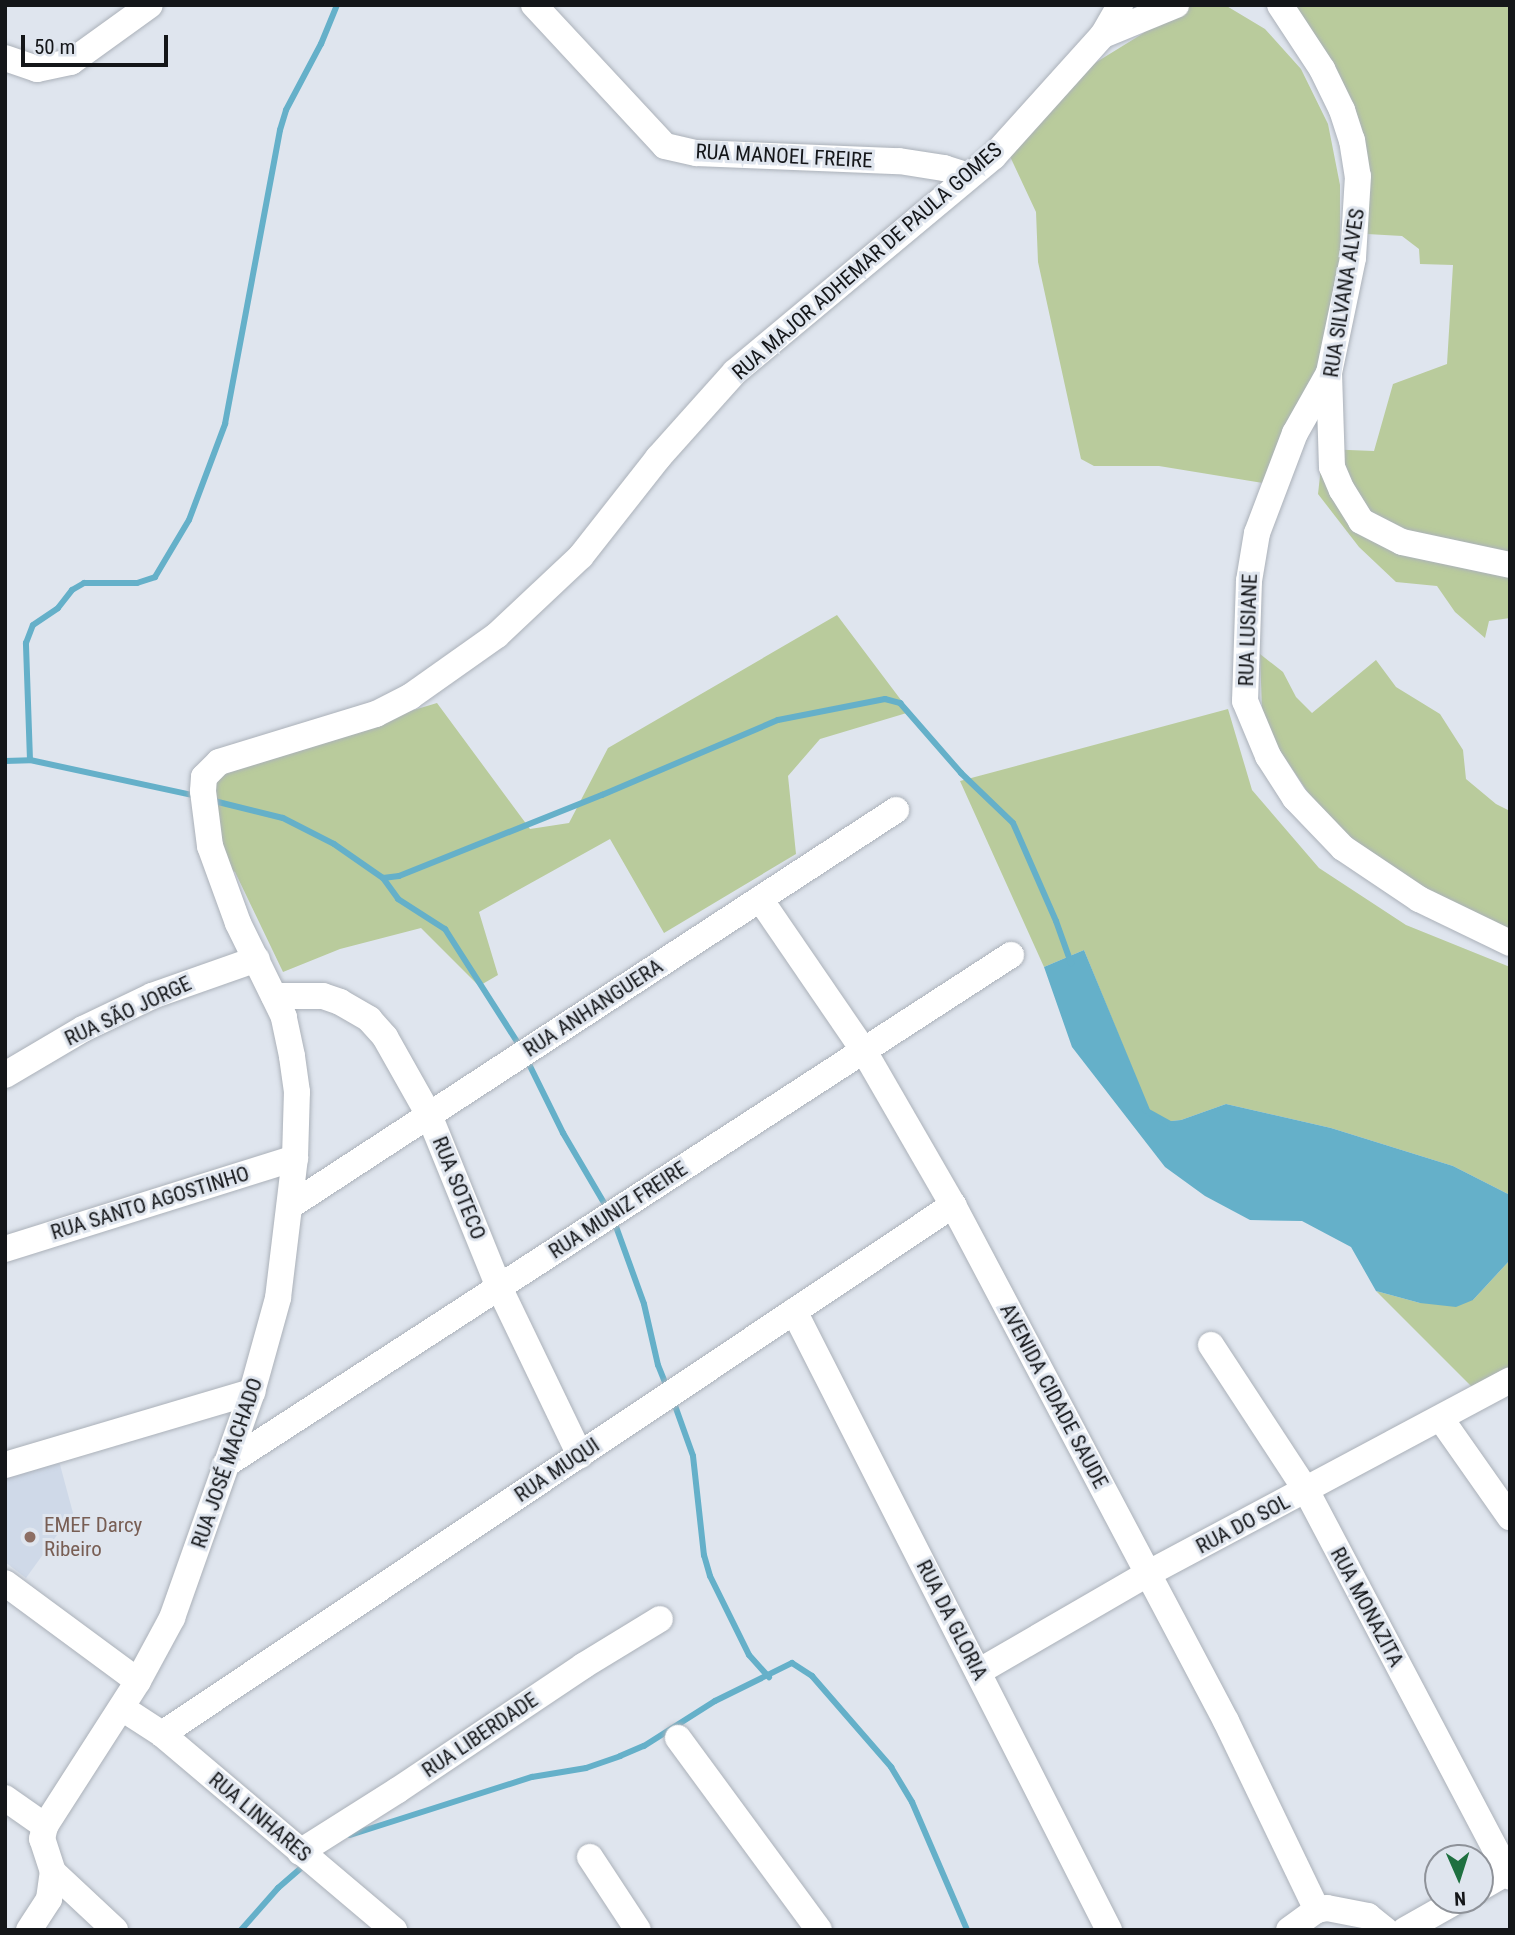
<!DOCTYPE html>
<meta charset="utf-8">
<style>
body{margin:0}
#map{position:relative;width:1515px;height:1935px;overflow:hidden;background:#dfe5ee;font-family:"Roboto Condensed",sans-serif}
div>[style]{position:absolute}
.built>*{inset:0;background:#cfd9e8}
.green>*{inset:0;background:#b9cb9c}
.water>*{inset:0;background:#65b0c9}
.stream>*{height:6px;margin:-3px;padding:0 3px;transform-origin:3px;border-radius:3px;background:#65b0c9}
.roads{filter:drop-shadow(0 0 2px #abb1b9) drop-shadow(0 0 2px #abb1b9)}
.minor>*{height:26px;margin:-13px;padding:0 13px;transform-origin:13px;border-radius:13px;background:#fff}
.dots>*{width:19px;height:19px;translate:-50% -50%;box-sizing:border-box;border:4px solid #dfe5ee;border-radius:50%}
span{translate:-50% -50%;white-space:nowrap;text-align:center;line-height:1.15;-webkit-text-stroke:6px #dfe5ee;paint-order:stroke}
.street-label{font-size:21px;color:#141619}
.education-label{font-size:21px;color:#785e54}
.left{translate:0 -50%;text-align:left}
.frame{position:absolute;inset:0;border:7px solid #141619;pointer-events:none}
.north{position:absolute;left:1424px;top:1844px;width:70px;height:70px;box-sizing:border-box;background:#dfe5ee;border:2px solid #8e9299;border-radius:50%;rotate:177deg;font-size:19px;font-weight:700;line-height:28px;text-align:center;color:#141619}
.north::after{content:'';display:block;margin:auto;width:24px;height:32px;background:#1f7040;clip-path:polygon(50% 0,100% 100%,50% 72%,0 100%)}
.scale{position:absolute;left:21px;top:35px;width:147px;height:32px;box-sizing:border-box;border:4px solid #141619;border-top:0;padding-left:9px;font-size:21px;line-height:24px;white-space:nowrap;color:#141619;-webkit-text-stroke:5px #dfe5ee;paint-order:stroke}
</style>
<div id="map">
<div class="built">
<div style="clip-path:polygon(59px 1461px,73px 1513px,26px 1578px,5px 1562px,5px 1478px)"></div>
</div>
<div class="green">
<div style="clip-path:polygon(1178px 5px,1225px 5px,1265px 29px,1301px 69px,1328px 124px,1340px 185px,1340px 269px,1325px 347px,1275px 485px,1159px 466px,1094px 466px,1081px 459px,1038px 262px,1036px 212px,1007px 150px,1095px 63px,1142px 34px)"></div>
<div style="clip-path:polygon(1289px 5px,1510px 5px,1510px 618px,1489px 621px,1485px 638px,1455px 612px,1437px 586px,1396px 582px,1359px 547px,1318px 494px,1323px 449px,1374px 451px,1393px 384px,1447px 364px,1453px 265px,1420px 264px,1419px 249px,1402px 236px,1367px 234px,1364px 170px)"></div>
<div style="clip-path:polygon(837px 615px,910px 712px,820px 739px,788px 776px,796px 854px,664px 933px,610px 839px,479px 912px,498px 975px,479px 986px,421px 928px,340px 949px,283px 972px,235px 872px,222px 864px,214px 770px,437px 703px,530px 829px,569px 823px,608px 748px)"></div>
<div style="clip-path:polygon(1260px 654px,1283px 672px,1296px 697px,1312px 713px,1376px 660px,1396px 687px,1440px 714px,1463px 750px,1466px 779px,1496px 804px,1510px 811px,1510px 932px,1419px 888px,1332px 828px,1272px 739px,1262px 710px)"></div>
<div style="clip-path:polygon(1228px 709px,1252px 790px,1319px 868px,1406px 925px,1510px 967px,1510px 1195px,1453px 1166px,1331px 1128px,1226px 1104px,1181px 1120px,1162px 1122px,1152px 1117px,1084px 950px,1044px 967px,960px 781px)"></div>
<div style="clip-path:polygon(1510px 1260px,1510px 1376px,1478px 1393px,1376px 1291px,1420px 1303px,1473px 1300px)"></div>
</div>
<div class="water">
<div style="clip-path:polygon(1084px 950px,1153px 1117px,1162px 1122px,1181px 1120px,1226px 1104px,1331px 1128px,1453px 1166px,1510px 1195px,1510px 1260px,1473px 1300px,1456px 1307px,1420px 1303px,1376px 1291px,1351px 1247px,1302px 1221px,1250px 1220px,1205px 1196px,1165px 1167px,1072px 1047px,1044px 967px)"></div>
</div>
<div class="stream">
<div style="left:30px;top:760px;width:117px;rotate:-92deg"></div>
<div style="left:26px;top:643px;width:19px;rotate:-69deg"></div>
<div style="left:33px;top:625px;width:30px;rotate:-34deg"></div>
<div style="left:58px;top:608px;width:23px;rotate:-52deg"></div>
<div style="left:72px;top:590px;width:14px;rotate:-30deg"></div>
<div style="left:84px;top:583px;width:53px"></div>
<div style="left:137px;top:583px;width:19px;rotate:-18deg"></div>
<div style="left:155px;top:577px;width:66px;rotate:-59.2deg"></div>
<div style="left:189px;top:520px;width:103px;rotate:-69.4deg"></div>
<div style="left:225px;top:424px;width:299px;rotate:-79.4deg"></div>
<div style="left:280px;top:130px;width:21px;rotate:-73deg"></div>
<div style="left:286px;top:110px;width:75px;rotate:-62.1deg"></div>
<div style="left:321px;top:44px;width:42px;rotate:-67.7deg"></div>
<div style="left:5px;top:761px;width:25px;rotate:-2deg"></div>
<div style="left:30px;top:760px;width:170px;rotate:12.2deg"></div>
<div style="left:210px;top:800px;width:75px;rotate:13.9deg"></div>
<div style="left:283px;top:818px;width:57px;rotate:27deg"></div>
<div style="left:334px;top:844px;width:60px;rotate:34.8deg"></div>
<div style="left:383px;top:878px;width:26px;rotate:54deg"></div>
<div style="left:398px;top:899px;width:56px;rotate:32.6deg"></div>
<div style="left:445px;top:929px;width:141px;rotate:57.4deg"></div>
<div style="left:383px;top:878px;width:16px;rotate:-7deg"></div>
<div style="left:399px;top:876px;width:219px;rotate:-21.8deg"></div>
<div style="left:602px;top:795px;width:191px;rotate:-23.1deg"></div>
<div style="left:778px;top:720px;width:109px;rotate:-11.1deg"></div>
<div style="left:885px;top:699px;width:16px;rotate:15deg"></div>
<div style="left:900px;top:703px;width:93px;rotate:48.9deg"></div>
<div style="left:961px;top:773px;width:72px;rotate:43.9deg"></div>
<div style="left:1013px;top:823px;width:107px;rotate:66.3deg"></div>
<div style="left:1056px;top:921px;width:45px;rotate:70.3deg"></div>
<div style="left:526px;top:1058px;width:84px;rotate:63.7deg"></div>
<div style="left:563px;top:1133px;width:87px;rotate:59.6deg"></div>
<div style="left:1145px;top:1110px;width:31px;rotate:29deg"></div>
<div style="left:614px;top:1221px;width:88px;rotate:70.1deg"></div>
<div style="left:644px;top:1304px;width:63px;rotate:77.1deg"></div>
<div style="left:658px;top:1365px;width:24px;rotate:68deg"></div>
<div style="left:673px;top:1400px;width:59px;rotate:70.3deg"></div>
<div style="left:693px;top:1456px;width:100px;rotate:83.7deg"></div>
<div style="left:704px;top:1555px;width:22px;rotate:74deg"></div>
<div style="left:710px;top:1576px;width:88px;rotate:63.7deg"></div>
<div style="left:749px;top:1655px;width:30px;rotate:48deg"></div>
<div style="left:350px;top:1835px;width:191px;rotate:-17.7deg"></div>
<div style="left:532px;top:1777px;width:55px;rotate:-9.5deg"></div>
<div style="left:586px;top:1768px;width:36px;rotate:-19deg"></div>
<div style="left:620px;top:1756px;width:26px;rotate:-23deg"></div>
<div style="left:644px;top:1746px;width:84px;rotate:-32.4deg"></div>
<div style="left:715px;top:1701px;width:86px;rotate:-26.3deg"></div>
<div style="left:792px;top:1663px;width:24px;rotate:33deg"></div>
<div style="left:812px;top:1676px;width:121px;rotate:49deg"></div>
<div style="left:891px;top:1767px;width:41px;rotate:59deg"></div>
<div style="left:912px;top:1802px;width:139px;rotate:66.7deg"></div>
<div style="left:241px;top:1930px;width:56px;rotate:-48.6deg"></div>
<div style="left:278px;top:1888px;width:37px;rotate:-41deg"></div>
</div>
<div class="roads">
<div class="minor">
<div style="left:534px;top:5px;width:192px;rotate:47.1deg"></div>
<div style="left:665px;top:146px;width:32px;rotate:13deg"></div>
<div style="left:696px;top:153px;width:203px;rotate:2.3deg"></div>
<div style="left:899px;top:161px;width:46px;rotate:8.8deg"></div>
<div style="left:944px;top:168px;width:25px;rotate:18deg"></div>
<div style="left:1280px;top:5px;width:77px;rotate:56.7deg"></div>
<div style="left:1322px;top:69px;width:46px;rotate:64deg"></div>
<div style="left:1342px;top:110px;width:32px;rotate:72deg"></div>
<div style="left:1352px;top:140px;width:36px;rotate:81deg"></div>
<div style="left:1358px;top:176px;width:82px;rotate:93.5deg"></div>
<div style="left:1353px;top:258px;width:117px;rotate:101.8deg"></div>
<div style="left:1329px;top:373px;width:94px;rotate:88.2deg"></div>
<div style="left:1332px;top:467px;width:25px;rotate:67deg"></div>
<div style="left:1342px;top:490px;width:36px;rotate:58deg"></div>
<div style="left:1361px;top:521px;width:46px;rotate:27.1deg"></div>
<div style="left:1402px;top:542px;width:110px;rotate:12deg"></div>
<div style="left:1103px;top:35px;width:79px;rotate:-22.3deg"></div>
<div style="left:5px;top:58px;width:34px;rotate:19deg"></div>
<div style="left:37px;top:69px;width:35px;rotate:-12deg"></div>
<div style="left:71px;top:62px;width:97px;rotate:-35.8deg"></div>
<div style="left:1329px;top:373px;width:69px;rotate:119.5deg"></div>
<div style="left:1295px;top:433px;width:107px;rotate:110.8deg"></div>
<div style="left:1257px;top:533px;width:49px;rotate:99.5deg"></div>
<div style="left:1249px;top:581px;width:120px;rotate:91.9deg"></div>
<div style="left:1245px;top:701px;width:60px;rotate:67.3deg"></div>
<div style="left:1268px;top:756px;width:50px;rotate:57.3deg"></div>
<div style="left:1295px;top:798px;width:69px;rotate:46.2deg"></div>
<div style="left:1343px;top:848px;width:92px;rotate:33.9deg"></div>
<div style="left:1419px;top:899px;width:101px;rotate:25.8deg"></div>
<div style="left:760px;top:899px;width:184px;rotate:55.6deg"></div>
<div style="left:864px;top:1051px;width:178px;rotate:60deg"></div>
<div style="left:953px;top:1205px;width:584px;rotate:62.12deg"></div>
<div style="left:1226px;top:1721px;width:210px;rotate:64.3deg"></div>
<div style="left:274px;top:996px;width:49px"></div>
<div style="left:323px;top:996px;width:18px;rotate:19deg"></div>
<div style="left:340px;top:1002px;width:34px;rotate:30deg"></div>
<div style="left:369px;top:1019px;width:24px;rotate:48deg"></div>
<div style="left:385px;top:1037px;width:90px;rotate:60.6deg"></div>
<div style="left:429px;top:1115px;width:186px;rotate:67.9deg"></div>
<div style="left:499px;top:1287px;width:187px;rotate:64.3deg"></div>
<div style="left:5px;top:1075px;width:91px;rotate:-30.5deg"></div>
<div style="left:83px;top:1029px;width:76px;rotate:-25.6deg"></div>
<div style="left:152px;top:996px;width:111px;rotate:-19.4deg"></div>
<div style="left:290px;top:1206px;width:724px;rotate:-33.16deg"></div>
<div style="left:5px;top:1249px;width:304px;rotate:-17.4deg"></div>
<div style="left:794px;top:1311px;width:695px;rotate:63.03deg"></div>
<div style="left:1211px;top:1345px;width:173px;rotate:56.8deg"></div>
<div style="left:1306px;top:1490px;width:437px;rotate:62.2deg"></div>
<div style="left:1441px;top:1419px;width:120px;rotate:54.9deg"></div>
<div style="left:5px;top:1465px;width:258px;rotate:-16.5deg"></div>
<div style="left:225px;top:1465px;width:937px;rotate:-32.98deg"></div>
<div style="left:5px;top:1583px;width:165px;rotate:36.4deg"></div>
<div style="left:978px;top:1672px;width:198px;rotate:-30.1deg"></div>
<div style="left:1149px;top:1573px;width:409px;rotate:-28.1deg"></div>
<div style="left:122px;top:1708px;width:48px;rotate:33deg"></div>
<div style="left:162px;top:1734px;width:304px;rotate:40.2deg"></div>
<div style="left:162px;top:1734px;width:952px;rotate:-33.77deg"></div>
<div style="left:678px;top:1738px;width:238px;rotate:53.7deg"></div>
<div style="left:5px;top:1798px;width:49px;rotate:35deg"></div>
<div style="left:300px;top:1852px;width:116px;rotate:-32.3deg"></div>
<div style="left:398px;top:1790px;width:223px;rotate:-33.8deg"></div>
<div style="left:583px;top:1666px;width:90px;rotate:-31.4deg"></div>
<div style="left:590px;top:1857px;width:87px;rotate:56.7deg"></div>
<div style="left:53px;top:1872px;width:85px;rotate:43.1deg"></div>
<div style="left:1480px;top:1888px;width:34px;rotate:-30deg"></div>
<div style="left:29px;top:1930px;width:37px;rotate:-57deg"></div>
<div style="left:49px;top:1899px;width:27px;rotate:-82deg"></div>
<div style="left:53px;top:1872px;width:35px;rotate:-108deg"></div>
<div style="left:42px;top:1839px;width:13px;rotate:-77deg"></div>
<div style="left:45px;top:1826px;width:172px;rotate:-57.3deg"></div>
<div style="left:138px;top:1681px;width:72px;rotate:-61.6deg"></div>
<div style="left:172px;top:1618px;width:240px;rotate:-70.5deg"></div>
<div style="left:252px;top:1392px;width:98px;rotate:-74.5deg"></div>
<div style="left:278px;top:1298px;width:141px;rotate:-83.1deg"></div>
<div style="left:295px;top:1158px;width:66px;rotate:-88.3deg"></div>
<div style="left:297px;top:1092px;width:36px;rotate:-98deg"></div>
<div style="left:292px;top:1056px;width:40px;rotate:-102deg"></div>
<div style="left:284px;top:1017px;width:105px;rotate:-116.1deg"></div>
<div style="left:238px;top:923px;width:82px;rotate:-110deg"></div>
<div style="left:210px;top:846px;width:55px;rotate:-97.3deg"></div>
<div style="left:203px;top:791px;width:14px;rotate:-86deg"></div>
<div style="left:204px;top:777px;width:21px;rotate:-45deg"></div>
<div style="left:219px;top:762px;width:164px;rotate:-17deg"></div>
<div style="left:376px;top:714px;width:39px;rotate:-27deg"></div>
<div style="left:411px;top:696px;width:105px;rotate:-35.3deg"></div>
<div style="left:497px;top:635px;width:115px;rotate:-43.2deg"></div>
<div style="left:581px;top:556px;width:125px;rotate:-51.8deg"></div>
<div style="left:658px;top:458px;width:115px;rotate:-48.2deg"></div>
<div style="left:735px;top:372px;width:336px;rotate:-39.8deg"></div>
<div style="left:993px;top:157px;width:164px;rotate:-48deg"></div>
<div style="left:1103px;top:35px;width:34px;rotate:-60deg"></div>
<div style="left:1289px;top:1930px;width:34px;rotate:-36deg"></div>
<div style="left:1317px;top:1910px;width:10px;rotate:-11deg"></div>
<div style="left:1327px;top:1908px;width:42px;rotate:11deg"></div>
<div style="left:1368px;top:1916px;width:22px;rotate:39deg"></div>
<div style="left:1405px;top:1930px;width:61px;rotate:-29.5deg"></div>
</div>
</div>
<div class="dots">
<div style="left:30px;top:1537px;background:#8d6e63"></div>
</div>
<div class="street-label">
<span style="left:784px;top:156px;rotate:3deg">RUA MANOEL FREIRE</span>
<span style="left:867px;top:261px;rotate:-41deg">RUA MAJOR ADHEMAR DE PAULA GOMES</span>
<span style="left:1344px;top:293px;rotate:-81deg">RUA SILVANA ALVES</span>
<span style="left:1248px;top:630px;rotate:-88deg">RUA LUSIANE</span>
<span style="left:593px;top:1008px;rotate:-33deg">RUA ANHANGUERA</span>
<span style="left:128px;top:1011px;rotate:-25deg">RUA SÃO JORGE</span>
<span style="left:459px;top:1188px;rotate:68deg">RUA SOTECO</span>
<span style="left:150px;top:1203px;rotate:-17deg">RUA SANTO AGOSTINHO</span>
<span style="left:618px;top:1210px;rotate:-33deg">RUA MUNIZ FREIRE</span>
<span style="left:1054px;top:1396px;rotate:62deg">AVENIDA CIDADE SAUDE</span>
<span style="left:227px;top:1463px;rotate:-71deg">RUA JOSÉ MACHADO</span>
<span style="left:557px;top:1470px;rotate:-34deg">RUA MUQUI</span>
<span style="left:1243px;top:1524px;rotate:-28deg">RUA DO SOL</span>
<span style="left:1367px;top:1607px;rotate:62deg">RUA MONAZITA</span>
<span style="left:952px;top:1620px;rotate:63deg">RUA DA GLORIA</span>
<span style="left:480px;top:1735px;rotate:-34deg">RUA LIBERDADE</span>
<span style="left:260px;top:1817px;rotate:40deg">RUA LINHARES</span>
</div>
<div class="education-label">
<span class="left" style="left:44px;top:1537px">EMEF Darcy<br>Ribeiro</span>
</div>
<div class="frame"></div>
<div class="north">N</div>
<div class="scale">50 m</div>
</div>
